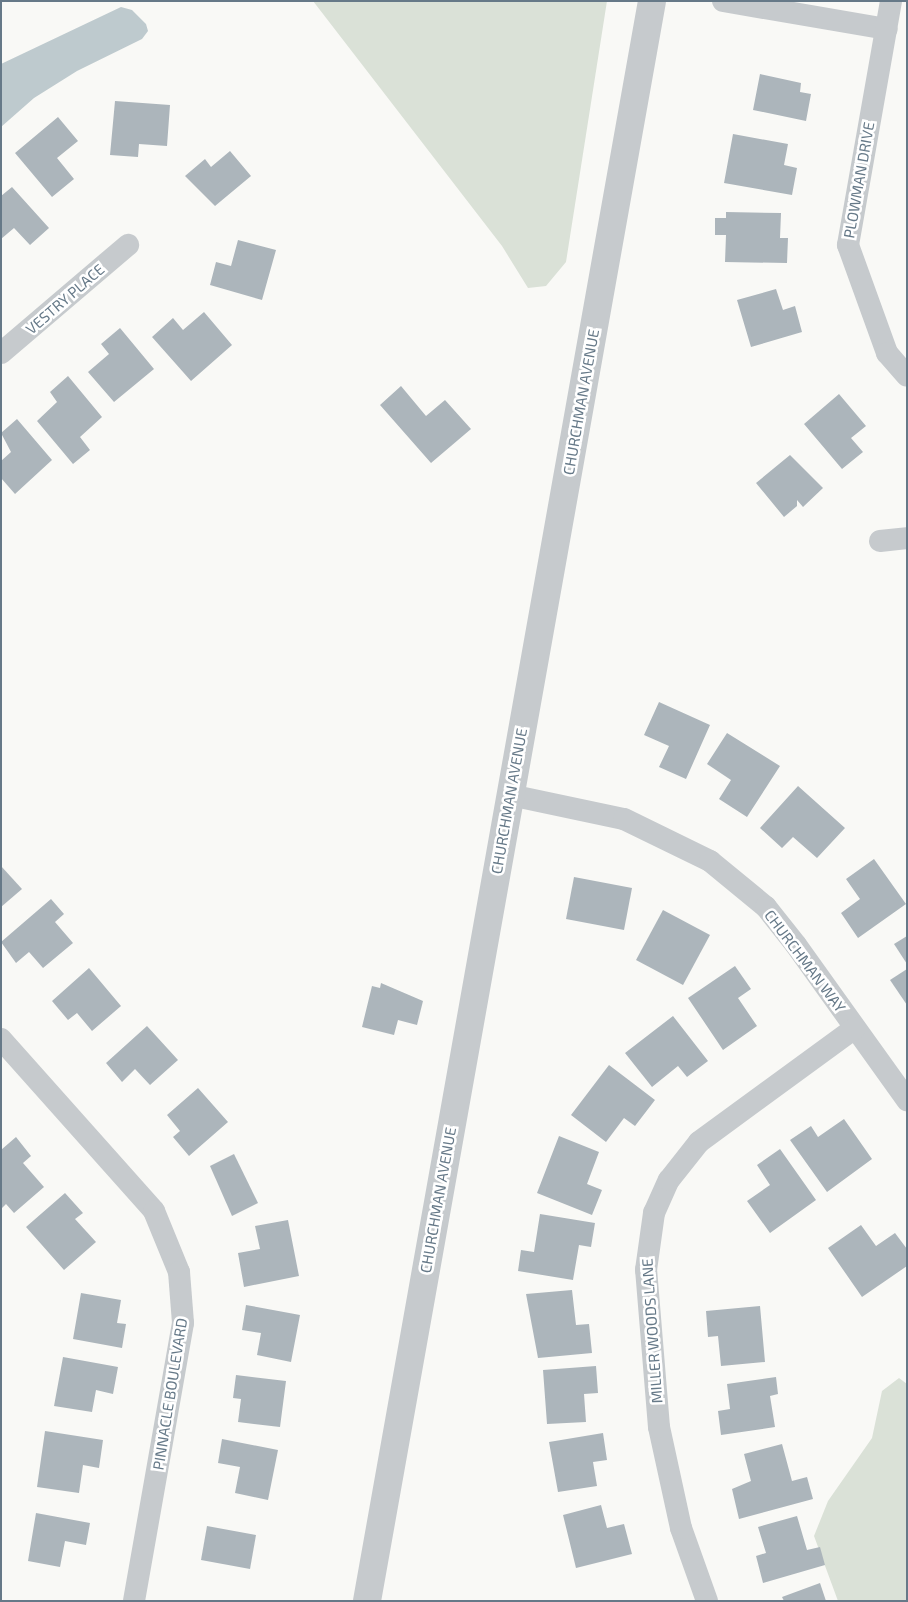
<!DOCTYPE html>
<style>
body{margin:0}
#map{position:relative;width:908px;height:1602px;overflow:hidden;background:#f9f9f6;font-family:"Exo 2",sans-serif}
div>[style]{position:absolute}
.green>*{inset:0;background:#dae1d7}
.water>*{inset:0;background:#becace}
.building>*{inset:0;background:#acb5bb}
.minor>*{height:22px;margin:-11px;padding:0 11px;transform-origin:11px;border-radius:11px;background:#c6cacd}
.tertiary>*{height:28px;margin:-14px;padding:0 14px;transform-origin:14px;border-radius:14px;background:#c6cacd}
span{translate:-50% -50%;white-space:nowrap;text-align:center;line-height:1.15;-webkit-text-stroke:5px #fff;paint-order:stroke}
.street-label{font-size:15px;color:#667988}
.frame{position:absolute;inset:0;border:2px solid #667988;pointer-events:none}
</style>
<div id="map">
<div class="green">
<div style="clip-path:polygon(313px 1px,607px 1px,566px 262px,546px 286px,528px 288px,502px 246px)"></div>
<div style="clip-path:polygon(899px 1378px,907px 1384px,907px 1601px,838px 1601px,814px 1536px,828px 1501px,872px 1438px,882px 1391px)"></div>
</div>
<div class="water">
<div style="clip-path:polygon(121px 7px,132px 10px,146px 24px,148px 31px,142px 39px,77px 71px,34px 98px,1px 127px,1px 64px)"></div>
</div>
<div class="building">
<div style="clip-path:polygon(760px 74px,801px 83px,800px 92px,811px 94px,806px 121px,753px 110px)"></div>
<div style="clip-path:polygon(115px 101px,170px 105px,167px 146px,139px 144px,138px 157px,110px 155px)"></div>
<div style="clip-path:polygon(58px 117px,78px 141px,57px 158px,74px 179px,52px 197px,15px 153px)"></div>
<div style="clip-path:polygon(733px 134px,788px 144px,784px 165px,797px 168px,792px 195px,724px 183px)"></div>
<div style="clip-path:polygon(230px 151px,251px 176px,215px 206px,185px 176px,205px 159px,211px 167px)"></div>
<div style="clip-path:polygon(12px 187px,49px 228px,30px 245px,14px 228px,1px 239px,1px 196px)"></div>
<div style="clip-path:polygon(726px 212px,781px 213px,780px 238px,788px 238px,787px 263px,725px 262px,726px 235px,715px 235px,715px 218px,726px 218px)"></div>
<div style="clip-path:polygon(238px 240px,276px 250px,262px 300px,210px 285px,216px 262px,231px 266px)"></div>
<div style="clip-path:polygon(776px 289px,783px 310px,795px 306px,802px 332px,751px 347px,737px 300px)"></div>
<div style="clip-path:polygon(204px 312px,232px 345px,191px 381px,152px 337px,173px 318px,183px 330px)"></div>
<div style="clip-path:polygon(120px 328px,154px 369px,114px 402px,88px 372px,109px 354px,101px 344px)"></div>
<div style="clip-path:polygon(68px 376px,102px 417px,80px 437px,90px 450px,73px 464px,37px 421px,57px 402px,50px 392px)"></div>
<div style="clip-path:polygon(401px 386px,426px 416px,445px 400px,471px 429px,431px 463px,380px 405px)"></div>
<div style="clip-path:polygon(839px 394px,866px 426px,851px 438px,863px 452px,842px 469px,804px 424px)"></div>
<div style="clip-path:polygon(17px 419px,52px 460px,15px 494px,1px 478px,1px 461px,11px 452px,1px 433px)"></div>
<div style="clip-path:polygon(790px 455px,823px 488px,803px 507px,797px 500px,797px 506px,784px 517px,756px 483px)"></div>
<div style="clip-path:polygon(659px 702px,710px 725px,686px 779px,659px 767px,669px 746px,644px 735px)"></div>
<div style="clip-path:polygon(727px 733px,780px 766px,747px 817px,719px 799px,731px 780px,707px 764px)"></div>
<div style="clip-path:polygon(798px 786px,845px 828px,817px 858px,793px 837px,782px 848px,760px 828px)"></div>
<div style="clip-path:polygon(874px 859px,906px 904px,858px 938px,841px 913px,860px 899px,846px 879px)"></div>
<div style="clip-path:polygon(1px 866px,22px 889px,1px 907px)"></div>
<div style="clip-path:polygon(574px 877px,632px 888px,624px 930px,566px 919px)"></div>
<div style="clip-path:polygon(51px 899px,64px 914px,55px 922px,73px 943px,43px 968px,29px 952px,16px 963px,1px 942px)"></div>
<div style="clip-path:polygon(663px 910px,710px 935px,683px 985px,636px 960px)"></div>
<div style="clip-path:polygon(907px 936px,907px 964px,894px 944px)"></div>
<div style="clip-path:polygon(735px 966px,751px 989px,738px 998px,757px 1026px,723px 1050px,688px 998px)"></div>
<div style="clip-path:polygon(89px 968px,121px 1006px,92px 1031px,77px 1013px,68px 1020px,52px 1001px)"></div>
<div style="clip-path:polygon(907px 969px,907px 1005px,890px 980px)"></div>
<div style="clip-path:polygon(381px 983px,423px 1001px,417px 1025px,398px 1020px,394px 1035px,362px 1027px,372px 986px,380px 988px)"></div>
<div style="clip-path:polygon(673px 1016px,708px 1061px,687px 1077px,678px 1066px,652px 1087px,625px 1053px)"></div>
<div style="clip-path:polygon(147px 1026px,178px 1060px,150px 1085px,135px 1069px,122px 1082px,106px 1063px)"></div>
<div style="clip-path:polygon(609px 1065px,655px 1100px,635px 1126px,624px 1118px,606px 1142px,571px 1115px)"></div>
<div style="clip-path:polygon(198px 1088px,228px 1122px,189px 1156px,173px 1137px,180px 1131px,167px 1115px)"></div>
<div style="clip-path:polygon(844px 1119px,872px 1159px,827px 1192px,790px 1140px,811px 1126px,818px 1137px)"></div>
<div style="clip-path:polygon(559px 1136px,599px 1152px,587px 1184px,602px 1190px,592px 1215px,537px 1193px)"></div>
<div style="clip-path:polygon(16px 1137px,31px 1156px,23px 1163px,44px 1187px,14px 1213px,6px 1204px,1px 1209px,1px 1150px)"></div>
<div style="clip-path:polygon(780px 1149px,816px 1200px,770px 1233px,747px 1201px,770px 1185px,757px 1165px)"></div>
<div style="clip-path:polygon(234px 1154px,258px 1203px,232px 1216px,210px 1166px)"></div>
<div style="clip-path:polygon(65px 1193px,83px 1213px,75px 1219px,96px 1242px,64px 1270px,26px 1227px)"></div>
<div style="clip-path:polygon(540px 1214px,595px 1223px,591px 1247px,579px 1245px,573px 1280px,518px 1271px,521px 1250px,534px 1252px)"></div>
<div style="clip-path:polygon(288px 1220px,299px 1276px,244px 1287px,238px 1253px,260px 1249px,255px 1226px)"></div>
<div style="clip-path:polygon(861px 1225px,876px 1246px,895px 1233px,907px 1249px,907px 1266px,862px 1297px,828px 1248px)"></div>
<div style="clip-path:polygon(572px 1290px,576px 1325px,589px 1324px,592px 1353px,538px 1358px,526px 1294px)"></div>
<div style="clip-path:polygon(81px 1293px,121px 1300px,117px 1323px,126px 1324px,122px 1348px,73px 1339px)"></div>
<div style="clip-path:polygon(246px 1305px,300px 1315px,291px 1362px,257px 1355px,261px 1333px,242px 1330px)"></div>
<div style="clip-path:polygon(760px 1306px,765px 1362px,721px 1366px,718px 1336px,708px 1337px,706px 1311px)"></div>
<div style="clip-path:polygon(63px 1357px,118px 1367px,113px 1394px,96px 1390px,92px 1412px,54px 1406px)"></div>
<div style="clip-path:polygon(596px 1366px,598px 1393px,584px 1394px,586px 1422px,547px 1424px,543px 1370px)"></div>
<div style="clip-path:polygon(236px 1375px,286px 1381px,280px 1427px,238px 1422px,241px 1399px,233px 1398px)"></div>
<div style="clip-path:polygon(776px 1377px,778px 1394px,770px 1396px,775px 1427px,721px 1435px,718px 1411px,730px 1409px,727px 1384px)"></div>
<div style="clip-path:polygon(45px 1431px,103px 1440px,99px 1468px,83px 1465px,79px 1493px,37px 1487px)"></div>
<div style="clip-path:polygon(603px 1433px,607px 1460px,593px 1462px,597px 1486px,558px 1492px,549px 1442px)"></div>
<div style="clip-path:polygon(222px 1439px,278px 1450px,268px 1500px,235px 1493px,240px 1467px,218px 1463px)"></div>
<div style="clip-path:polygon(782px 1444px,792px 1481px,807px 1477px,813px 1499px,739px 1519px,732px 1489px,751px 1481px,744px 1454px)"></div>
<div style="clip-path:polygon(601px 1505px,607px 1528px,624px 1524px,632px 1554px,576px 1568px,563px 1515px)"></div>
<div style="clip-path:polygon(36px 1513px,90px 1523px,86px 1545px,65px 1541px,60px 1567px,28px 1561px)"></div>
<div style="clip-path:polygon(797px 1516px,807px 1550px,820px 1547px,825px 1565px,763px 1583px,756px 1556px,766px 1553px,758px 1527px)"></div>
<div style="clip-path:polygon(207px 1526px,256px 1535px,250px 1569px,201px 1560px)"></div>
<div style="clip-path:polygon(820px 1583px,826px 1601px,784px 1601px,782px 1597px)"></div>
</div>
<div class="minor">
<div style="left:723px;top:1px;width:166px;rotate:9.7deg"></div>
<div style="left:891px;top:1px;width:248px;rotate:100deg"></div>
<div style="left:848px;top:245px;width:115px;rotate:70.1deg"></div>
<div style="left:887px;top:353px;width:30px;rotate:49deg"></div>
<div style="left:1px;top:353px;width:167px;rotate:-40.4deg"></div>
<div style="left:880px;top:541px;width:27px;rotate:-6deg"></div>
<div style="left:510px;top:795px;width:116px;rotate:11.9deg"></div>
<div style="left:624px;top:819px;width:96px;rotate:26deg"></div>
<div style="left:710px;top:861px;width:72px;rotate:39.4deg"></div>
<div style="left:766px;top:907px;width:48px;rotate:51.7deg"></div>
<div style="left:796px;top:945px;width:191px;rotate:54.4deg"></div>
<div style="left:1px;top:1039px;width:230px;rotate:48.3deg"></div>
<div style="left:154px;top:1211px;width:66px;rotate:67.7deg"></div>
<div style="left:179px;top:1272px;width:51px;rotate:85.5deg"></div>
<div style="left:183px;top:1323px;width:282px;rotate:100deg"></div>
<div style="left:707px;top:1601px;width:77px;rotate:-109.6deg"></div>
<div style="left:681px;top:1528px;width:103px;rotate:-102.3deg"></div>
<div style="left:659px;top:1427px;width:158px;rotate:-94.7deg"></div>
<div style="left:646px;top:1270px;width:58px;rotate:-82deg"></div>
<div style="left:654px;top:1213px;width:36px;rotate:-66deg"></div>
<div style="left:669px;top:1180px;width:48px;rotate:-51.7deg"></div>
<div style="left:699px;top:1142px;width:193px;rotate:-36.2deg"></div>
</div>
<div class="tertiary">
<div style="left:367px;top:1601px;width:1625px;rotate:-79.9deg"></div>
</div>
<div class="street-label">
<span style="left:859px;top:180px;rotate:-80deg">PLOWMAN DRIVE</span>
<span style="left:65px;top:299px;rotate:-41deg">VESTRY PLACE</span>
<span style="left:581px;top:402px;rotate:-80deg">CHURCHMAN AVENUE</span>
<span style="left:509px;top:801px;rotate:-80deg">CHURCHMAN AVENUE</span>
<span style="left:805px;top:961px;rotate:53deg">CHURCHMAN WAY</span>
<span style="left:438px;top:1200px;rotate:-80deg">CHURCHMAN AVENUE</span>
<span style="left:652px;top:1331px;rotate:-94deg">MILLER WOODS LANE</span>
<span style="left:170px;top:1394px;rotate:-81deg">PINNACLE BOULEVARD</span>
</div>
<div class="frame"></div>
</div>
